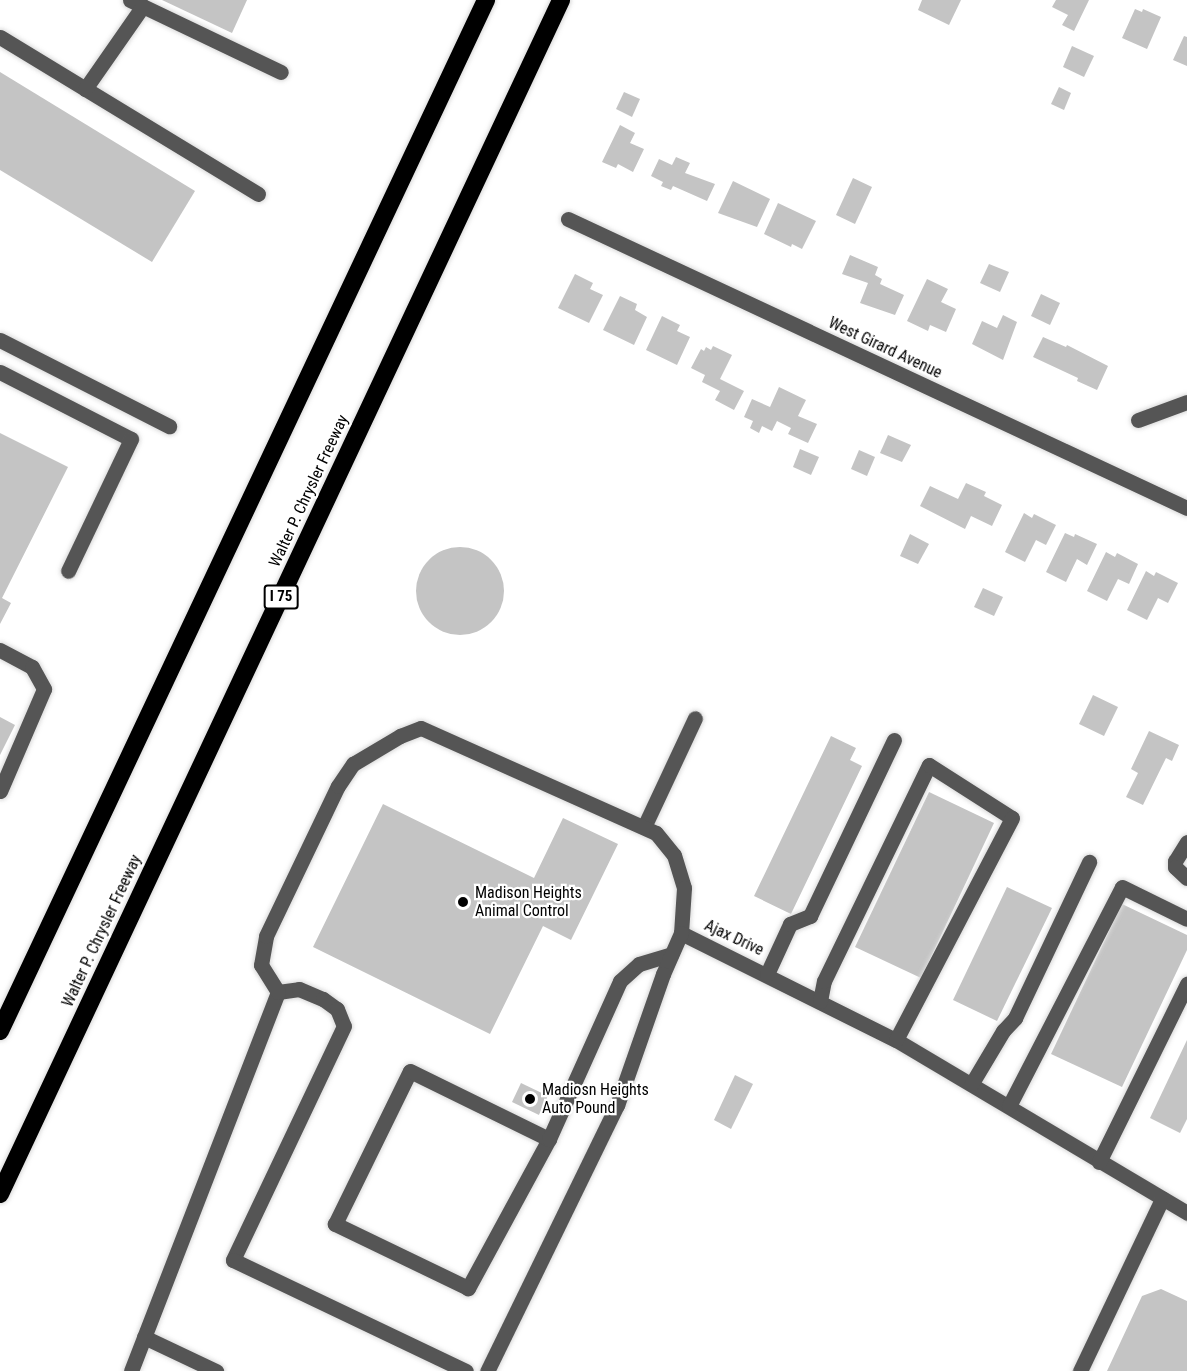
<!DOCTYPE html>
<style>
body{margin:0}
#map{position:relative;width:1187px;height:1371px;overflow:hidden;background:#fff;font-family:"Roboto Condensed",sans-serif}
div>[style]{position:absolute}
.building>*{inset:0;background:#c4c4c4}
.round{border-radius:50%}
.roads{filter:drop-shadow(0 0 2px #dbdbdb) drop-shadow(0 0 2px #dbdbdb)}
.minor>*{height:15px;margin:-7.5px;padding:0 7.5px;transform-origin:7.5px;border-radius:7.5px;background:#555}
.highway>*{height:18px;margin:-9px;padding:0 9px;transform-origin:9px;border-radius:9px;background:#000}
.dots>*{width:16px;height:16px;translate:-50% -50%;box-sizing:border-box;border:3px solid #fff;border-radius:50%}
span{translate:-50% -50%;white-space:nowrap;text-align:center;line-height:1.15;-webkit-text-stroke:4.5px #fff;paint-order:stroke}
.shield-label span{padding:2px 4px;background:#fff;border:2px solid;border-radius:4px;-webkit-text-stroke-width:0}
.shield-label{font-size:15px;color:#000;font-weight:700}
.street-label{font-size:16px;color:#000}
.poi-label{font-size:16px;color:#000}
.left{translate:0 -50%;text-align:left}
</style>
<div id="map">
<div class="building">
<div style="clip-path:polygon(162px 0,247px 0,232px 33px)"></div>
<div style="clip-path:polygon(922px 0,961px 0,949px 25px,918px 10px)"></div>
<div style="clip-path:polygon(1056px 0,1089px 0,1074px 31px,1062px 25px,1068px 15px,1052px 7px)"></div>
<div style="clip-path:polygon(1135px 9px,1142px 12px,1143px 9px,1161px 17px,1147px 49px,1122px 38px)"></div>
<div style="clip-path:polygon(1184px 36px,1187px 37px,1187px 66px,1173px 60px)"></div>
<div style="clip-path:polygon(1072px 46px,1094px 56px,1084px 77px,1063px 67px)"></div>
<div style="clip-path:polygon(0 72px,195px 191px,152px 262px,0 170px)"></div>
<div style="clip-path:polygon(1059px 87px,1071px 93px,1064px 110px,1051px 104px)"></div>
<div style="clip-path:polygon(624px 92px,640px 99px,632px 117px,616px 109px)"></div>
<div style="clip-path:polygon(620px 125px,635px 133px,630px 143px,644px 149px,633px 172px,618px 164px,616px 168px,602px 162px)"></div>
<div style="clip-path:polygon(676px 157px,690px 163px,685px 173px,715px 184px,707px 201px,673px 186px,671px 190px,661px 186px,663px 182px,651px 176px,659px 159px,672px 165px)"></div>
<div style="clip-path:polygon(853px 178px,872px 187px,855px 224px,836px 215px)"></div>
<div style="clip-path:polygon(733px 181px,770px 199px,757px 227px,718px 213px)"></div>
<div style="clip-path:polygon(778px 203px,816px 221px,802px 249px,792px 244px,791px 247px,764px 234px)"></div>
<div style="clip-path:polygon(850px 255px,878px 267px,875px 275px,882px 279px,880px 284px,904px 295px,895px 315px,860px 303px,868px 283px,842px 274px)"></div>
<div style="clip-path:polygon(989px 264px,1009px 272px,1000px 292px,980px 283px)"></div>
<div style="clip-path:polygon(575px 274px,593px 283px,590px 289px,603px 295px,589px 323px,558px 308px)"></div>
<div style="clip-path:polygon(927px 279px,948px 289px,941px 302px,956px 309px,946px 332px,930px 325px,928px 331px,907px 321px)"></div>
<div style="clip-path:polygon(1041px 294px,1060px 303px,1050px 325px,1031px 316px)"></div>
<div style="clip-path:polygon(620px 296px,637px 304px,635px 310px,647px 317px,634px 345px,603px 330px)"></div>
<div style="clip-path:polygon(1003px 315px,1017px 322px,1003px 360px,972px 344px,982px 321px,997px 328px)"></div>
<div style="clip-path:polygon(662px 316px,680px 325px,677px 331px,690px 337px,677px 365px,646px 350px)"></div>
<div style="clip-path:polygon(1043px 337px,1066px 347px,1067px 345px,1108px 366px,1097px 390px,1077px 381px,1078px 378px,1033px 357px)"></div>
<div style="clip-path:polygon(713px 346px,732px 355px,720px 379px,744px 391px,734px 410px,715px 400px,720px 391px,702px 382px,705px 375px,691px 368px,701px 349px,704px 351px,706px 347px,711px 350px)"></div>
<div style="clip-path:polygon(779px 387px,806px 400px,798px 416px,817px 424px,808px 443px,788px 434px,791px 428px,777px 421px,772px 431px,762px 426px,759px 433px,750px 428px,753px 421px,744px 417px,752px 399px,770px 407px)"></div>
<div style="clip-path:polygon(0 433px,68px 467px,2px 598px,11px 603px,0 624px)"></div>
<div style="clip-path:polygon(888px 435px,911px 445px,902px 462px,880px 453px)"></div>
<div style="clip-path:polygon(800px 449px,819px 457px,811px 475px,793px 467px)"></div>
<div style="clip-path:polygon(859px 450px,875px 457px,867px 476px,851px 469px)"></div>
<div style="clip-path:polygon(966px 483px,986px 492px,984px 496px,1002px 505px,992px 526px,971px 516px,965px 529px,920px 506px,930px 486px,958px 499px)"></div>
<div style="clip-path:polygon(1024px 513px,1032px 518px,1034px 514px,1056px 525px,1046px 545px,1036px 540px,1025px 562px,1005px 552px)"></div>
<div style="clip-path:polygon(1065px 533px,1074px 537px,1075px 534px,1097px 544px,1087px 565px,1077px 559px,1066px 582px,1046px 572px)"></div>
<div style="clip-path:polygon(910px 534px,929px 544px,918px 564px,900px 556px)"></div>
<div class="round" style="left:416px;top:547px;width:88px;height:88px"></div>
<div style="clip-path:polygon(1106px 552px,1115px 557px,1117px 553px,1138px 564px,1129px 584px,1118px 579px,1107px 601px,1087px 591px)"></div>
<div style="clip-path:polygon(1146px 571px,1154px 576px,1156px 572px,1178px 583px,1168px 603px,1158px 598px,1147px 620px,1127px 610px)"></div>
<div style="clip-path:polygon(983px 588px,1003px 597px,994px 616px,974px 607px)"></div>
<div style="clip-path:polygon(1093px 695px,1118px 707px,1104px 736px,1079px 724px)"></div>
<div style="clip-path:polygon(0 717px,15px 725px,0 755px)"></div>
<div style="clip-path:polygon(1149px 731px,1179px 745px,1172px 761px,1166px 758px,1143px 805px,1126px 797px,1138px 773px,1131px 769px)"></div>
<div style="clip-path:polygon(831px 736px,856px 748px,850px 760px,862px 766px,791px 914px,754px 896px)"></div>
<div style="clip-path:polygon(929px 792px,994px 823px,921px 978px,855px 947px)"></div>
<div style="clip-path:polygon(383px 804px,534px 878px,563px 818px,618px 844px,571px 940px,543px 926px,490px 1034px,313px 947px)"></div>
<div style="clip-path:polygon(1007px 887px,1052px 908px,997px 1021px,953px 1000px)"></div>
<div style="clip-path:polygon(1122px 904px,1187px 935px,1187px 950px,1122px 1087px,1051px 1054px)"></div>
<div style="clip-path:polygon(1187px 1040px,1187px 1119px,1180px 1133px,1150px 1118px)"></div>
<div style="clip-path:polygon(735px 1075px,753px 1084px,731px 1129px,714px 1120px)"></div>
<div style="clip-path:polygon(521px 1083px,548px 1096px,539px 1115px,512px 1102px)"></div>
<div style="clip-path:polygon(1161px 1289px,1187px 1301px,1187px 1371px,1107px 1371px,1142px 1296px)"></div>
</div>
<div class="roads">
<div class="minor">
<div style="left:130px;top:0;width:167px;rotate:25.5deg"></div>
<div style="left:0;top:37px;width:302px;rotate:31.3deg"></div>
<div style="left:85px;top:89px;width:101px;rotate:-55.1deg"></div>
<div style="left:568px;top:219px;width:683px;rotate:25.03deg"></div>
<div style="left:0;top:340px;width:190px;rotate:27deg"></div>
<div style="left:0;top:372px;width:147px;rotate:27.1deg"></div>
<div style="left:131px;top:439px;width:146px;rotate:115.5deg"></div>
<div style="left:1138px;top:420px;width:52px;rotate:-20.2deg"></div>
<div style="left:0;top:650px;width:36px;rotate:28deg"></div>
<div style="left:32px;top:667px;width:25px;rotate:61deg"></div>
<div style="left:44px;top:689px;width:111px;rotate:113.3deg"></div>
<div style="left:644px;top:827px;width:120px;rotate:-64.9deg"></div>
<div style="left:1187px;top:842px;width:22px;rotate:122deg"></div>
<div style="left:1175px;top:861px;width:6px;rotate:90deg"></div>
<div style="left:1175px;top:867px;width:16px;rotate:43deg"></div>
<div style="left:681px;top:933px;width:240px;rotate:26.5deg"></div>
<div style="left:896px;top:1040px;width:339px;rotate:30.7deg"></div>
<div style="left:767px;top:974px;width:55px;rotate:-65.3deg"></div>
<div style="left:790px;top:924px;width:22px;rotate:-22deg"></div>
<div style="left:810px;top:916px;width:195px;rotate:-64.5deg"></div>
<div style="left:278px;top:992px;width:21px;rotate:-8deg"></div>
<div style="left:299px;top:989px;width:26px;rotate:23deg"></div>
<div style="left:323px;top:999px;width:17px;rotate:36deg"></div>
<div style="left:337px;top:1009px;width:18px;rotate:68deg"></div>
<div style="left:344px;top:1026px;width:259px;rotate:115.4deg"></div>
<div style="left:233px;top:1260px;width:258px;rotate:25.5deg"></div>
<div style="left:820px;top:1001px;width:20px;rotate:-79deg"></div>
<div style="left:824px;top:981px;width:240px;rotate:-64.1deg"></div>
<div style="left:929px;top:765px;width:98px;rotate:32.6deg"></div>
<div style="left:1012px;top:818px;width:250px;rotate:117.6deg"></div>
<div style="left:972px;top:1083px;width:61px;rotate:-59.2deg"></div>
<div style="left:1003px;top:1031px;width:18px;rotate:-47deg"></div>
<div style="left:1015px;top:1018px;width:173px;rotate:-64.6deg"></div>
<div style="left:1009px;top:1106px;width:246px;rotate:-62.7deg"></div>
<div style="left:1122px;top:887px;width:72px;rotate:26.2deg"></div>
<div style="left:549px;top:1139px;width:170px;rotate:118.5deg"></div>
<div style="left:468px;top:1288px;width:148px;rotate:-154.3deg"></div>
<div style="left:335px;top:1224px;width:170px;rotate:-63.9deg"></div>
<div style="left:410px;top:1071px;width:155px;rotate:26.1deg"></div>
<div style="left:549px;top:1139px;width:173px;rotate:-65.8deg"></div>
<div style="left:620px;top:981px;width:25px;rotate:-42deg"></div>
<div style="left:639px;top:964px;width:34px;rotate:-17deg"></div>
<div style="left:1099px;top:1162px;width:199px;rotate:-63.7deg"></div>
<div style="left:144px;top:1337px;width:80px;rotate:25.3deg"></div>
<div style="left:131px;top:1371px;width:407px;rotate:-68.8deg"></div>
<div style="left:278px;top:992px;width:32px;rotate:-122deg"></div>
<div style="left:261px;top:965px;width:29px;rotate:-80deg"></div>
<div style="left:266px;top:936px;width:166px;rotate:-64.4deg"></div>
<div style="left:338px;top:786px;width:27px;rotate:-56deg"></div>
<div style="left:353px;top:764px;width:55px;rotate:-30.8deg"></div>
<div style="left:400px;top:736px;width:22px;rotate:-21deg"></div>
<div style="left:421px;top:728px;width:257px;rotate:24.1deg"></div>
<div style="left:656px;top:833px;width:28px;rotate:51deg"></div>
<div style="left:674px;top:855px;width:34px;rotate:73deg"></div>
<div style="left:684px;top:888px;width:45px;rotate:93.8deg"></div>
<div style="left:681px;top:933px;width:45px;rotate:113.7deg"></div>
<div style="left:663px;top:974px;width:139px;rotate:109.3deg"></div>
<div style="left:617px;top:1105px;width:296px;rotate:116deg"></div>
<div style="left:1080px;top:1371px;width:191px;rotate:-64.5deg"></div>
</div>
<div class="highway">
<div style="left:0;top:1031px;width:1140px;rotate:-64.76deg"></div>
<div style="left:0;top:1194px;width:1319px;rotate:-64.83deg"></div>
</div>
</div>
<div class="dots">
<div style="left:463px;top:902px;background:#000"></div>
<div style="left:530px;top:1099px;background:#000"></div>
</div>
<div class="shield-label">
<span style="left:281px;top:597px">I 75</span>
</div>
<div class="street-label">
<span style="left:885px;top:348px;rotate:25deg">West Girard Avenue</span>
<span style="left:309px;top:491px;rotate:-65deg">Walter P. Chrysler Freeway</span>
<span style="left:102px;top:931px;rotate:-65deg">Walter P. Chrysler Freeway</span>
<span style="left:734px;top:938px;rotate:25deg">Ajax Drive</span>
</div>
<div class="poi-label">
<span class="left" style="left:475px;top:902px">Madison Heights<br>Animal Control</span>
<span class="left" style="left:542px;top:1099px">Madiosn Heights<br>Auto Pound</span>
</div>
</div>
